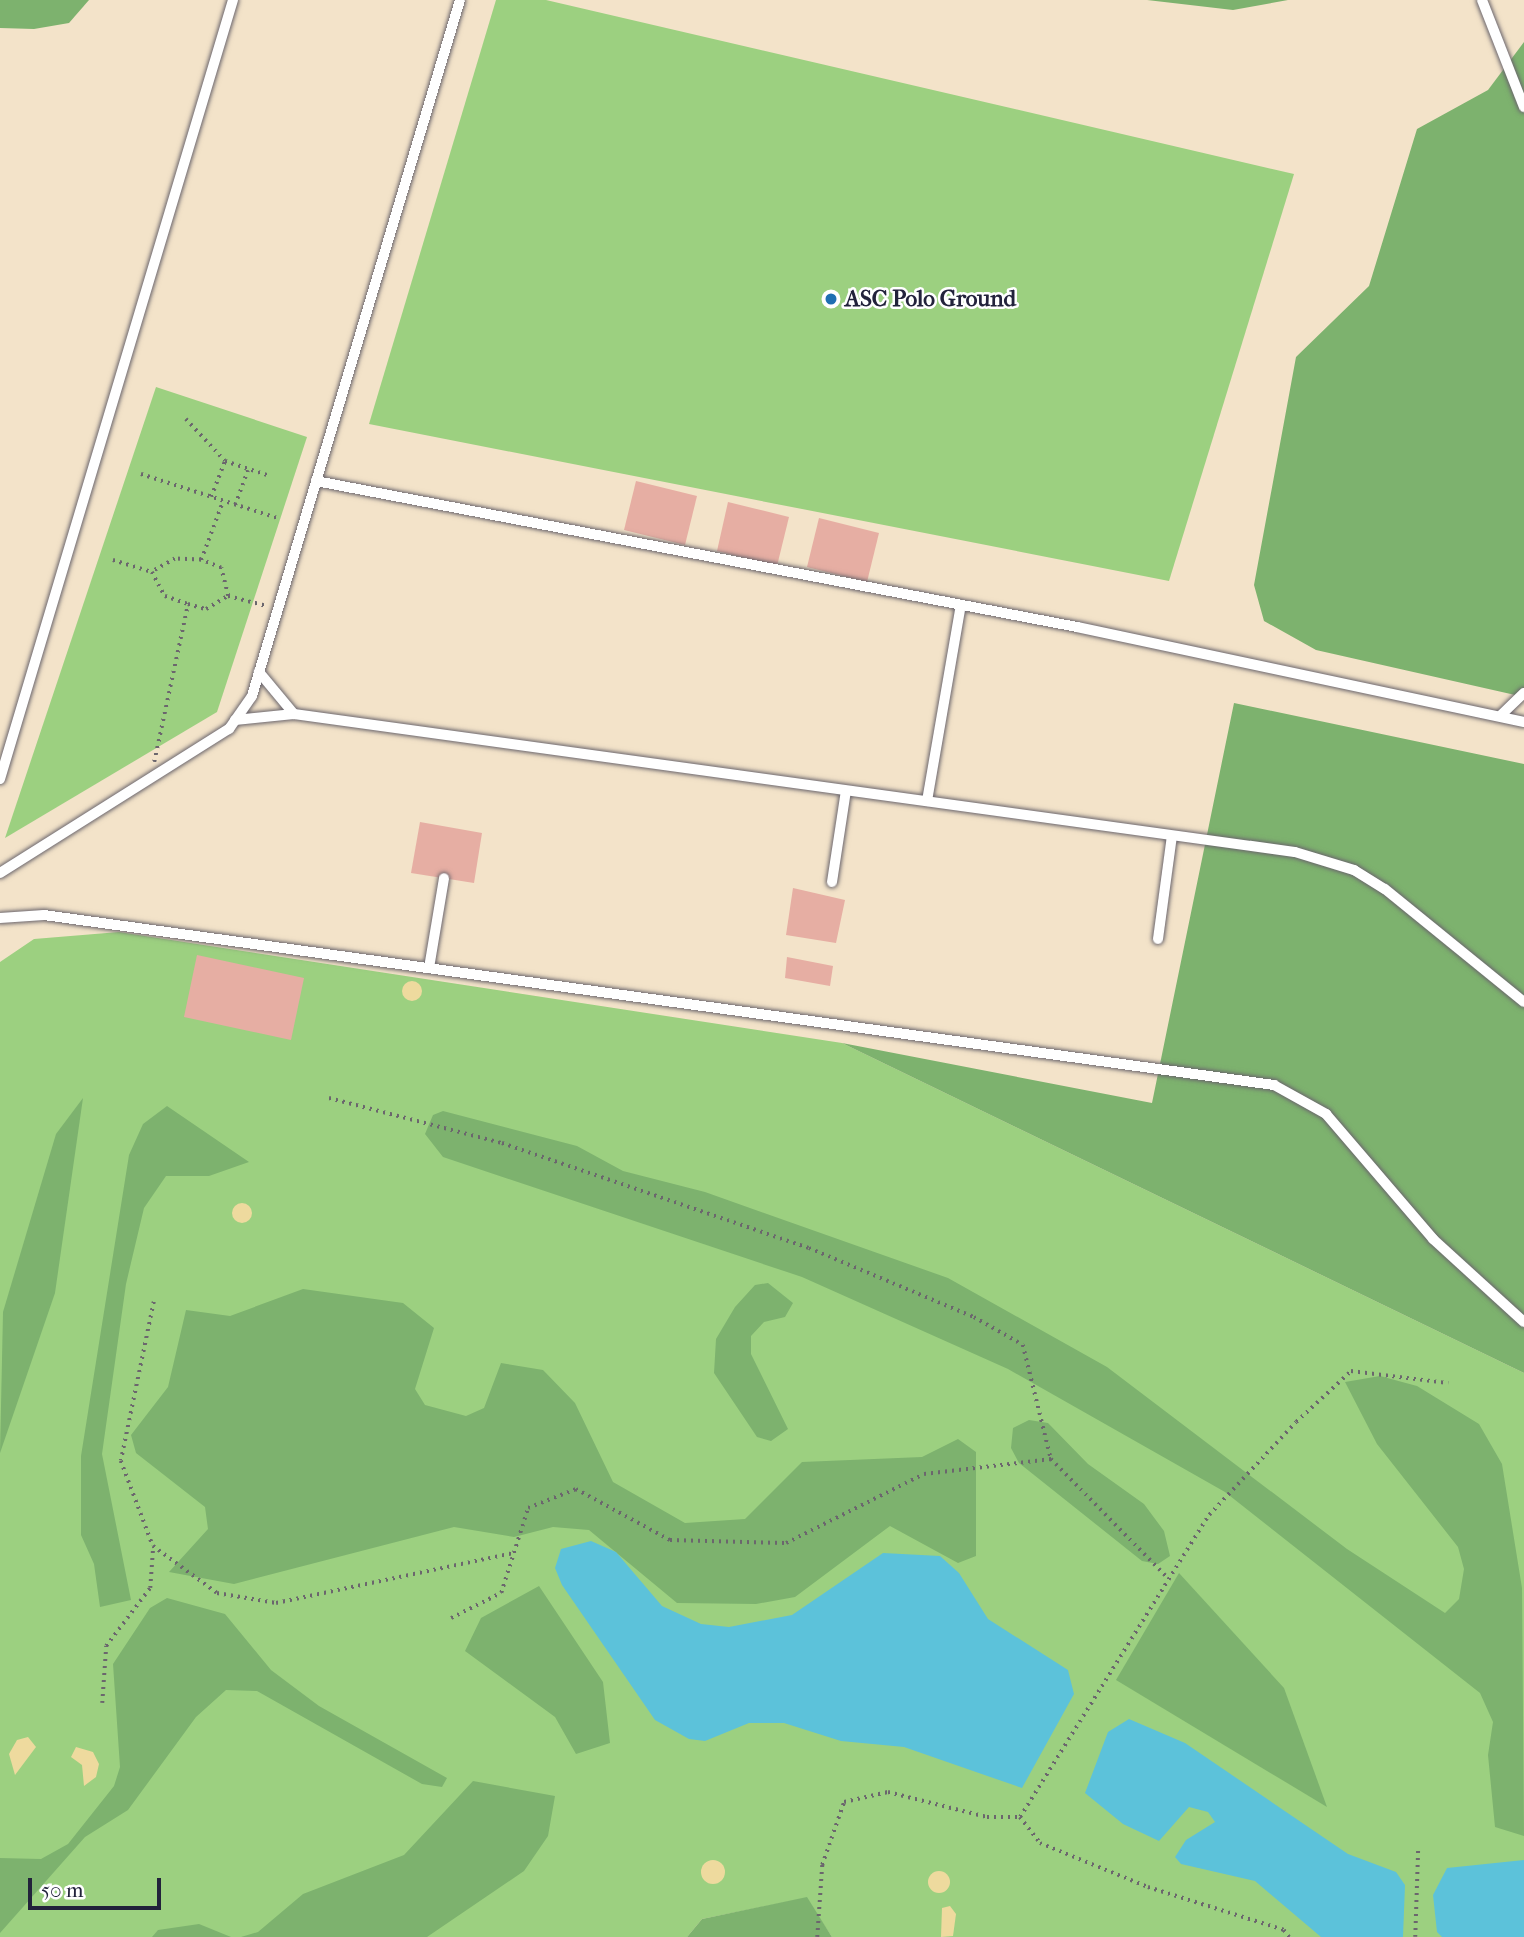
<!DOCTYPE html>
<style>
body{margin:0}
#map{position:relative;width:1524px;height:1937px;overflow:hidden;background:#f3e3c9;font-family:"IM FELL French Canon",serif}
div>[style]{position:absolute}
.green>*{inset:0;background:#9cd080}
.forest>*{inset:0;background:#7db26e}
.sand>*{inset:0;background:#eeda9e}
.round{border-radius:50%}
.water>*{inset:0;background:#5cc2da}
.building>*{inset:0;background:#e6aea3}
.path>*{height:3.5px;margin-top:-1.75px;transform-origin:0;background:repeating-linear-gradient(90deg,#6b666d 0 2px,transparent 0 7px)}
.roads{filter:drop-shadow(0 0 2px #6b666d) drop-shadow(0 0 2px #6b666d)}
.lane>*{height:10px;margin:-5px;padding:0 5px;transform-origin:5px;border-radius:5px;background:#fff}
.dots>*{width:19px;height:19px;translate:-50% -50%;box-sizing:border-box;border:4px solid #fff;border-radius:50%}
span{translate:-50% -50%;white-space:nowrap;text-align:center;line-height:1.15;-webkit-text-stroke:5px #fff;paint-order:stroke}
.poi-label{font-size:23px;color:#22223b;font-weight:700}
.left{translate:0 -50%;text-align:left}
.scale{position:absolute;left:28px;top:1878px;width:133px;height:32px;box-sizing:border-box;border:4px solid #22223b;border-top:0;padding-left:9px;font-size:21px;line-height:24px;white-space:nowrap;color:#22223b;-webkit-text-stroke:5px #fff;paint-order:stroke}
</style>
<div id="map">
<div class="green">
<div style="clip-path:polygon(496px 0,546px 0,1294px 174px,1169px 581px,369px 424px)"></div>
<div style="clip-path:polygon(156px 387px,307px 437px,217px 712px,5px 838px)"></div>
<div style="clip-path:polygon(119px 932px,842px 1043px,1524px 1373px,1524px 1937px,832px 1937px,806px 1898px,702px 1919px,687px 1937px,0 1937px,0 962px,34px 939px)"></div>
</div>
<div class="forest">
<div style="clip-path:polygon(0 0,89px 0,69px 23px,34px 29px,0 28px)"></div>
<div style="clip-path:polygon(1147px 0,1288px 0,1233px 10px)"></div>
<div style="clip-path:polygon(1524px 42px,1524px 697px,1316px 650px,1264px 621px,1254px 585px,1296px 357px,1369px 286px,1417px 129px,1488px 90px)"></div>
<div style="clip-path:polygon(1234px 703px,1524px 764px,1524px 1373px,842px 1043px,1152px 1103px)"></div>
<div style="clip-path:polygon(83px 1098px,55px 1293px,0 1453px,3px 1312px,56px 1134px)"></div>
<div style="clip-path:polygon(167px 1106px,249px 1162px,209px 1176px,166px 1176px,144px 1208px,126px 1284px,102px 1454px,131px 1600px,100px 1607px,94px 1564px,81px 1535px,81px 1456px,129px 1155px,143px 1124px)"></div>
<div style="clip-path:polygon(443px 1111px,577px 1146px,623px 1171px,705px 1192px,948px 1278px,1107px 1367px,1347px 1549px,1445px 1613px,1459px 1599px,1464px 1569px,1458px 1547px,1377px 1444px,1345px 1382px,1380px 1376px,1417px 1386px,1479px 1424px,1502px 1464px,1522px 1588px,1524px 1836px,1495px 1827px,1488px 1755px,1493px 1722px,1480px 1693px,1225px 1492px,1008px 1369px,802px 1277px,443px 1157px,425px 1134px,433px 1115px)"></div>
<div style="clip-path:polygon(768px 1283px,793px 1303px,785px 1317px,764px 1322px,751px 1336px,751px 1354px,788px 1429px,771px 1441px,757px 1437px,714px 1373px,716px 1339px,735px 1307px,755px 1285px)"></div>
<div style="clip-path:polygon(303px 1289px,403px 1303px,434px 1328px,415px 1389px,425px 1405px,466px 1416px,484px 1408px,501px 1363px,543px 1370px,575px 1403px,613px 1482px,685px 1523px,745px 1519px,802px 1462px,922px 1457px,958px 1439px,976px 1452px,976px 1556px,958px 1563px,890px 1526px,795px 1597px,756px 1604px,677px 1603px,589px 1530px,553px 1527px,514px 1537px,454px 1527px,234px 1584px,169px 1572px,208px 1529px,205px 1507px,136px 1453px,131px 1435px,168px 1387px,186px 1310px,230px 1316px)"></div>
<div style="clip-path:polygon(1029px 1420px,1048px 1423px,1088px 1464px,1144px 1504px,1164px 1531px,1170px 1556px,1158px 1564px,1142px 1561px,1019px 1463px,1011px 1448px,1013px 1428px)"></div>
<div style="clip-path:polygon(1179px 1573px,1284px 1688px,1327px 1807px,1116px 1680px)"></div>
<div style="clip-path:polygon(539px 1586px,603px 1682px,610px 1743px,576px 1754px,555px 1717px,465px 1651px,481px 1618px)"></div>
<div style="clip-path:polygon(167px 1598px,225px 1614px,271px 1670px,319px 1706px,447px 1778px,442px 1787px,422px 1784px,257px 1691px,226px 1690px,196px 1717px,128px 1810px,85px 1837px,0 1933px,0 1858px,41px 1859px,68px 1844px,114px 1786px,120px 1767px,113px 1664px,150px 1608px)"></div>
<div style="clip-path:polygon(473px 1781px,555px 1796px,548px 1836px,524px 1871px,427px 1937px,241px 1937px,258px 1932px,303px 1894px,404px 1855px)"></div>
<div style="clip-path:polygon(807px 1897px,832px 1937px,687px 1937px,702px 1919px)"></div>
<div style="clip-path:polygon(199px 1924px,231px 1937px,152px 1937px,158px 1930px)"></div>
</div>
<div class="sand">
<div class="round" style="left:402px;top:981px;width:20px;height:20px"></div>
<div class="round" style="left:232px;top:1203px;width:20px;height:20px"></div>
<div style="clip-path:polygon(28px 1737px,36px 1747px,15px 1775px,9px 1754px,17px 1740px)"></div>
<div style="clip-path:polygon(76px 1747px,93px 1752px,99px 1764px,96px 1777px,84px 1786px,82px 1765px,71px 1757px)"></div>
<div class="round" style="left:701px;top:1860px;width:24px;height:24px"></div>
<div class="round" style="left:928px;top:1871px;width:22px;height:22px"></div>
<div style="clip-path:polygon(950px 1906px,956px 1914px,953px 1936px,941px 1937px,942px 1908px)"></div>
</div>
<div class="water">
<div style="clip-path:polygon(591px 1541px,616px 1552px,662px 1606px,701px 1624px,729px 1627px,792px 1615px,883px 1553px,940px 1556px,959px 1573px,988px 1619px,1068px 1670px,1074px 1694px,1022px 1788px,904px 1747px,841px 1741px,784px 1723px,749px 1723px,705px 1741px,689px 1739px,655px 1720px,562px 1585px,555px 1568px,561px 1549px)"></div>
<div style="clip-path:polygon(1129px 1719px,1185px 1743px,1348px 1854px,1396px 1872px,1405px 1885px,1403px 1937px,1321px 1937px,1255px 1881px,1181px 1864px,1175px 1857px,1186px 1840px,1215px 1822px,1208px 1812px,1189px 1807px,1159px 1841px,1123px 1824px,1085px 1793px,1108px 1732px)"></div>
<div style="clip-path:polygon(1524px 1860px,1524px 1937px,1442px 1937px,1437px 1932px,1433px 1895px,1447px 1868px)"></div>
</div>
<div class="building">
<div style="clip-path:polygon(636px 481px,697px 496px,685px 545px,624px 530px)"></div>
<div style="clip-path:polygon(728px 502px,789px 517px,777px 566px,717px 551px)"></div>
<div style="clip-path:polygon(819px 518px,879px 533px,867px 582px,807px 567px)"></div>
<div style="clip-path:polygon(420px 822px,482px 833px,474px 883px,411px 873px)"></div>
<div style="clip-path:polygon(793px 888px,845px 900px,836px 943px,786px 935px)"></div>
<div style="clip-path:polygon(197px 955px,304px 978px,291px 1040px,184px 1017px)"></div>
<div style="clip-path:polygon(787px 957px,833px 966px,830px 986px,785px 978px)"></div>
</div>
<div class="path">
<div style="left:186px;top:419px;width:57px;rotate:47.1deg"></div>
<div style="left:225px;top:461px;width:47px;rotate:18.4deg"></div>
<div style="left:141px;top:474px;width:143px;rotate:17.9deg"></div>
<div style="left:211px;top:497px;width:39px;rotate:-69deg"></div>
<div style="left:235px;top:505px;width:37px;rotate:-70deg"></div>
<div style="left:113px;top:560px;width:41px;rotate:17.1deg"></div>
<div style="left:152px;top:572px;width:27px;rotate:62deg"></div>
<div style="left:165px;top:596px;width:24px;rotate:19deg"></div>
<div style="left:188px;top:604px;width:19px;rotate:16deg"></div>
<div style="left:206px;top:609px;width:26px;rotate:-31deg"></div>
<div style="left:228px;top:596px;width:29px;rotate:-104deg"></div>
<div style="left:221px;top:568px;width:22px;rotate:-158deg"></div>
<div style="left:201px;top:560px;width:26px;rotate:-178deg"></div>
<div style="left:175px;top:559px;width:26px;rotate:151deg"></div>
<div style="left:201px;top:560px;width:63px;rotate:-69.6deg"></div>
<div style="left:228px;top:596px;width:40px;rotate:14.4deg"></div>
<div style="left:154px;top:762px;width:162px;rotate:-77.9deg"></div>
<div style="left:329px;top:1098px;width:179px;rotate:14.6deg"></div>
<div style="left:502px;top:1143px;width:324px;rotate:18.9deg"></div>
<div style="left:809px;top:1248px;width:179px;rotate:22.7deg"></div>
<div style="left:974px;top:1317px;width:56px;rotate:29.7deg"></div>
<div style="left:1023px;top:1345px;width:117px;rotate:76.2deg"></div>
<div style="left:1051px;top:1459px;width:165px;rotate:45.5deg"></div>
<div style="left:154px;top:1302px;width:162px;rotate:101.7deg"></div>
<div style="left:121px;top:1461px;width:91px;rotate:69.4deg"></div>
<div style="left:153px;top:1546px;width:79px;rotate:36.3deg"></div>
<div style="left:217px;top:1593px;width:60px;rotate:9.6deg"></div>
<div style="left:276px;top:1603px;width:242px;rotate:-11.9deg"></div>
<div style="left:451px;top:1618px;width:56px;rotate:-26.6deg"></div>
<div style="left:501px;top:1593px;width:89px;rotate:-72.4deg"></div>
<div style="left:528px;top:1508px;width:52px;rotate:-21.6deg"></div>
<div style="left:576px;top:1489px;width:107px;rotate:28.5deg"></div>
<div style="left:670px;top:1540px;width:116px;rotate:1.5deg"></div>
<div style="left:786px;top:1543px;width:154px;rotate:-26.6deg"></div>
<div style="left:924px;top:1474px;width:128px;rotate:-6.7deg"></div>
<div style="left:102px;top:1703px;width:57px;rotate:-86deg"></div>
<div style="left:106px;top:1646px;width:73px;rotate:-52.8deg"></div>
<div style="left:150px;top:1588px;width:42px;rotate:-85.9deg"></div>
<div style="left:1020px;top:1817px;width:33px;rotate:52deg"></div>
<div style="left:1040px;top:1843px;width:117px;rotate:22.2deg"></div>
<div style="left:1148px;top:1887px;width:143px;rotate:17.5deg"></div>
<div style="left:1284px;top:1930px;width:9px;rotate:54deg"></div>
<div style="left:817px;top:1937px;width:72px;rotate:-86deg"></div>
<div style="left:822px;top:1865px;width:67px;rotate:-70.8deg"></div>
<div style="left:844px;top:1802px;width:45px;rotate:-12.8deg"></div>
<div style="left:888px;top:1792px;width:102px;rotate:14.2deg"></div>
<div style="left:987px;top:1817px;width:33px"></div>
<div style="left:1020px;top:1817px;width:356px;rotate:-58deg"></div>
<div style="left:1209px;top:1515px;width:127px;rotate:-46.9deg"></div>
<div style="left:1296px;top:1422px;width:75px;rotate:-42.8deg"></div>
<div style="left:1351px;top:1371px;width:98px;rotate:7.1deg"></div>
<div style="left:1415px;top:1937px;width:89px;rotate:-88.1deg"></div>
</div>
<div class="roads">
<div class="lane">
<div style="left:1482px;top:0;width:115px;rotate:68.6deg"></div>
<div style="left:316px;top:481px;width:775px;rotate:10.86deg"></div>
<div style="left:1077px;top:627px;width:457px;rotate:12deg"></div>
<div style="left:294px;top:714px;width:1010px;rotate:7.85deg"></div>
<div style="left:1295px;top:852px;width:62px;rotate:17deg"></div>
<div style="left:1354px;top:870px;width:36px;rotate:32deg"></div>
<div style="left:1385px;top:889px;width:179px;rotate:39.1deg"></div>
<div style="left:1500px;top:716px;width:33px;rotate:-44deg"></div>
<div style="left:235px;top:720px;width:59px;rotate:-5.8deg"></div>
<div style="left:294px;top:714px;width:55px;rotate:-129.8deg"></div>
<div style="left:0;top:779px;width:813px;rotate:-73.35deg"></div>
<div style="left:927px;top:801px;width:199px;rotate:-80.2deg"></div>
<div style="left:0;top:873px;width:271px;rotate:-32.2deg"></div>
<div style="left:229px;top:729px;width:40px;rotate:-55.1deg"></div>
<div style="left:252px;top:696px;width:726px;rotate:-73.36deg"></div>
<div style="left:832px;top:882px;width:92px;rotate:-81.3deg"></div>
<div style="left:0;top:918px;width:44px;rotate:-3.9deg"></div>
<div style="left:44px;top:915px;width:1242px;rotate:7.87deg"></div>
<div style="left:1274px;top:1085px;width:60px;rotate:29.1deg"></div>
<div style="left:1326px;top:1114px;width:165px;rotate:49.4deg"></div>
<div style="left:1433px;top:1239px;width:123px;rotate:42.4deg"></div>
<div style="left:1158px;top:939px;width:104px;rotate:-82.3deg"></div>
<div style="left:429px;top:968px;width:91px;rotate:-80.5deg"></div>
</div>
</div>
<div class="dots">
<div style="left:831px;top:299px;background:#1f6fb2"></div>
</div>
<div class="poi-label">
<span class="left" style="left:845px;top:299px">ASC Polo Ground</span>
</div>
<div class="scale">50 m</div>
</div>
